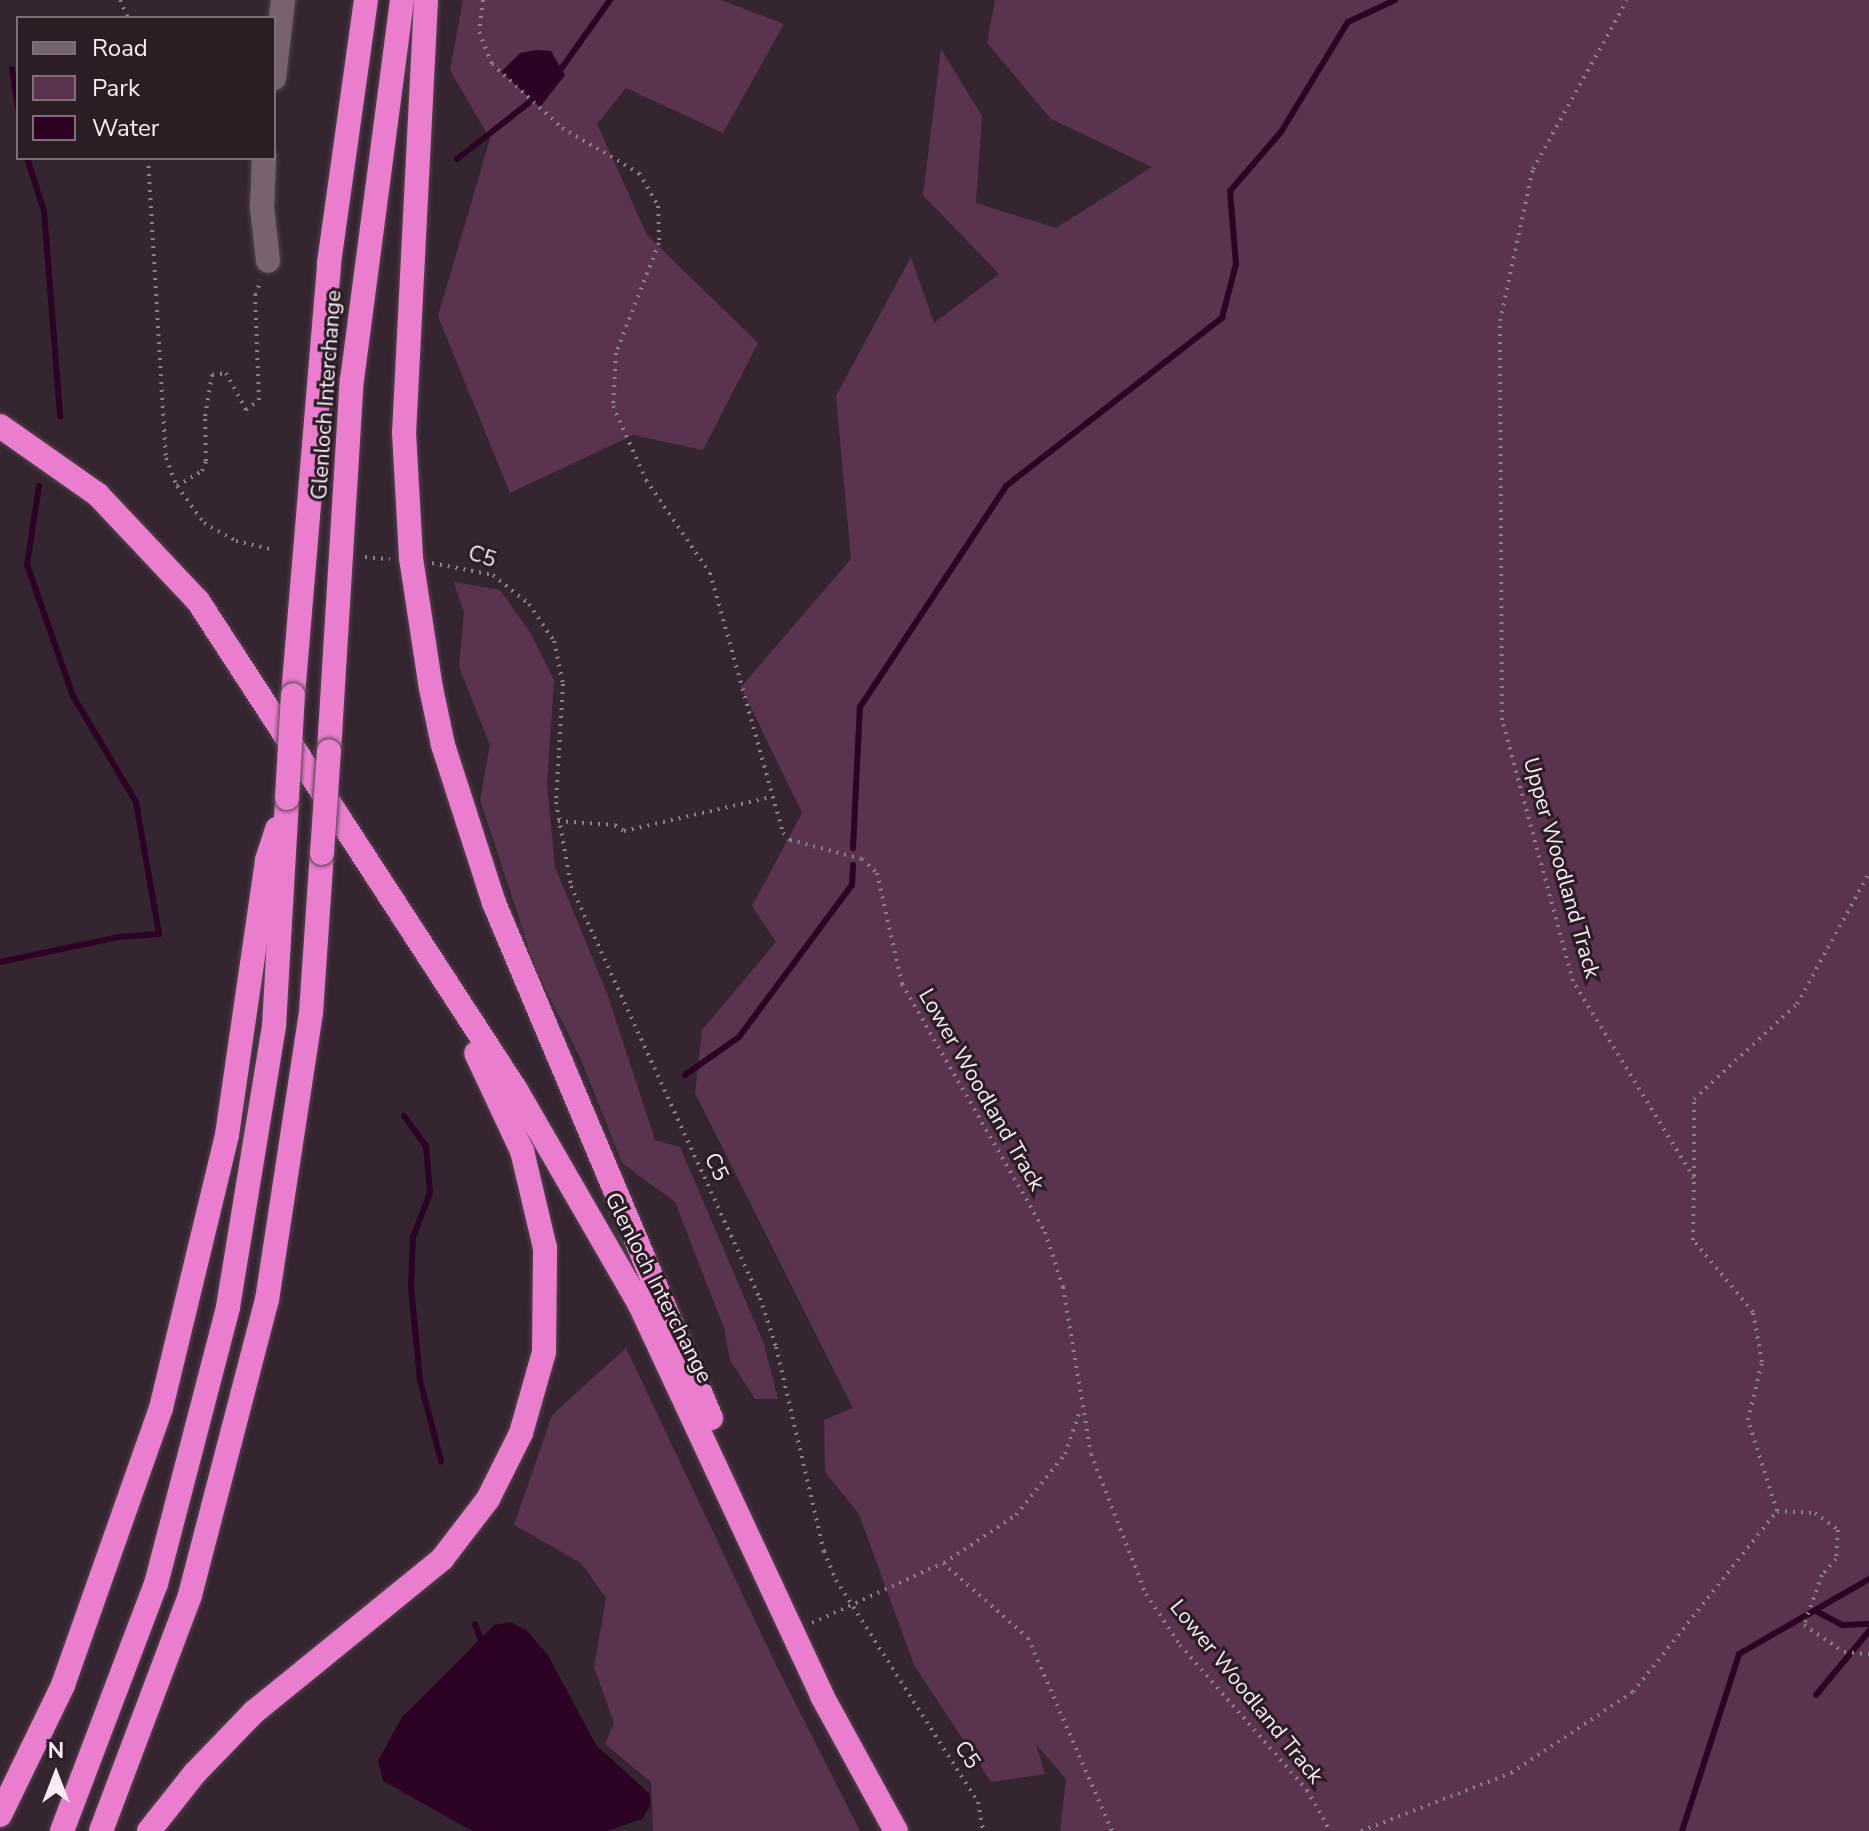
<!DOCTYPE html>
<style>
body{margin:0}
#map{position:relative;width:1869px;height:1831px;overflow:hidden;background:#352530;font-family:"Nunito Sans",sans-serif}
div>[style]{position:absolute}
.green>*{inset:0;background:#5a344f}
.water>*{inset:0;background:#2c0323}
.stream>*{height:6px;margin:-3px;padding:0 3px;transform-origin:3px;border-radius:3px;background:#2c0323}
.path>*{height:4px;margin-top:-2px;transform-origin:0;background:repeating-linear-gradient(90deg,#8d7f88 0 2px,transparent 0 8px)}
.roads{filter:drop-shadow(0 0 2px #51444d) drop-shadow(0 0 2px #51444d)}
.minor>*{height:24px;margin:-12px;padding:0 12px;transform-origin:12px;border-radius:12px;background:#76636f}
.highway>*{height:24px;margin:-12px;padding:0 12px;transform-origin:12px;border-radius:12px;background:#eb7dce}
.bridges{filter:drop-shadow(0 0 2px #51444d) drop-shadow(0 0 2px #51444d)}
.highway-bridge>*{height:24px;margin:-12px;padding:0 12px;transform-origin:12px;border-radius:12px;background:#eb7dce}
span{translate:-50% -50%;white-space:nowrap;text-align:center;line-height:1.15;-webkit-text-stroke:6px #2b1c26;paint-order:stroke}
.street-label{font-size:22px;color:#f8edf4}
.legend{position:absolute;left:16px;top:16px;width:260px;height:144px;box-sizing:border-box;background:#2b1c26;border:2px solid #7d7078;margin:0;padding:10px 14px;list-style:none;font-size:24px;color:#f8edf4}
.legend li{display:flex;align-items:center;gap:16px;height:40px}
.legend b{width:40px;border:2px solid #7d7078}
.north{position:absolute;left:16px;top:1735px;width:80px;height:80px;-webkit-text-stroke:6px #2b1c26;paint-order:stroke;rotate:0deg;font-size:22px;font-weight:700;line-height:32px;text-align:center;color:#f8edf4}
.north::after{content:'';display:block;margin:auto;width:28px;height:36px;background:#f8edf4;clip-path:polygon(50% 0,100% 100%,50% 72%,0 100%)}
</style>
<div id="map">
<div class="green">
<div style="clip-path:polygon(463px 0,721px 0,784px 24px,723px 133px,626px 88px,597px 124px,647px 235px,758px 343px,703px 450px,633px 435px,510px 493px,438px 316px,490px 139px,450px 70px)"></div>
<div style="clip-path:polygon(995px 0,1869px 0,1869px 1831px,1060px 1831px,1066px 1779px,1036px 1744px,1045px 1774px,991px 1782px,914px 1665px,859px 1514px,825px 1472px,824px 1420px,853px 1408px,695px 1093px,702px 1030px,776px 942px,752px 906px,802px 813px,741px 687px,851px 559px,836px 396px,911px 257px,934px 323px,999px 274px,923px 195px,941px 49px,982px 116px,976px 203px,1056px 228px,1152px 167px,1051px 119px,987px 43px)"></div>
<div style="clip-path:polygon(454px 582px,500px 590px,530px 632px,554px 680px,547px 784px,555px 867px,608px 996px,655px 1140px,680px 1147px,764px 1344px,778px 1399px,755px 1399px,730px 1360px,724px 1328px,675px 1202px,622px 1163px,581px 1060px,535px 967px,480px 800px,490px 745px,459px 667px,464px 613px)"></div>
<div style="clip-path:polygon(626px 1348px,778px 1669px,860px 1831px,653px 1831px,651px 1782px,605px 1744px,614px 1723px,594px 1667px,606px 1598px,581px 1563px,514px 1525px,552px 1415px)"></div>
</div>
<div class="water">
<div style="clip-path:polygon(537px 50px,551px 51px,565px 75px,540px 107px,501px 72px,520px 53px)"></div>
<div style="clip-path:polygon(511px 1622px,526px 1630px,548px 1655px,596px 1745px,650px 1794px,650px 1806px,642px 1819px,607px 1831px,472px 1831px,383px 1781px,378px 1761px,402px 1717px,494px 1625px)"></div>
</div>
<div class="stream">
<div style="left:12px;top:69px;width:39px;rotate:81deg"></div>
<div style="left:561px;top:69px;width:85px;rotate:-54.6deg"></div>
<div style="left:27px;top:158px;width:56px;rotate:72.2deg"></div>
<div style="left:44px;top:211px;width:206px;rotate:85.5deg"></div>
<div style="left:457px;top:159px;width:104px;rotate:-38deg"></div>
<div style="left:853px;top:848px;width:141px;rotate:-87.2deg"></div>
<div style="left:860px;top:707px;width:265px;rotate:-56.5deg"></div>
<div style="left:1006px;top:486px;width:274px;rotate:-37.9deg"></div>
<div style="left:1222px;top:318px;width:56px;rotate:-75.5deg"></div>
<div style="left:1236px;top:264px;width:73px;rotate:-94.7deg"></div>
<div style="left:1230px;top:191px;width:78px;rotate:-49.2deg"></div>
<div style="left:1281px;top:132px;width:129px;rotate:-58.7deg"></div>
<div style="left:1348px;top:22px;width:52px;rotate:-25.1deg"></div>
<div style="left:0;top:962px;width:122px;rotate:-11.9deg"></div>
<div style="left:119px;top:937px;width:40px;rotate:-4.3deg"></div>
<div style="left:159px;top:934px;width:134px;rotate:-99.9deg"></div>
<div style="left:136px;top:802px;width:123px;rotate:-120.7deg"></div>
<div style="left:73px;top:696px;width:139px;rotate:-109.3deg"></div>
<div style="left:27px;top:565px;width:80px;rotate:-81.4deg"></div>
<div style="left:685px;top:1075px;width:66px;rotate:-35.1deg"></div>
<div style="left:739px;top:1037px;width:189px;rotate:-53.4deg"></div>
<div style="left:852px;top:885px;width:20px;rotate:-87deg"></div>
<div style="left:404px;top:1116px;width:37px;rotate:54deg"></div>
<div style="left:426px;top:1146px;width:47px;rotate:85.1deg"></div>
<div style="left:430px;top:1193px;width:47px;rotate:111.1deg"></div>
<div style="left:413px;top:1237px;width:50px;rotate:92.3deg"></div>
<div style="left:411px;top:1287px;width:93px;rotate:84.5deg"></div>
<div style="left:420px;top:1380px;width:84px;rotate:75.5deg"></div>
<div style="left:1816px;top:1611px;width:30px;rotate:28deg"></div>
<div style="left:1842px;top:1625px;width:27px;rotate:-2deg"></div>
<div style="left:475px;top:1624px;width:20px;rotate:70deg"></div>
<div style="left:1816px;top:1695px;width:83px;rotate:-50.4deg"></div>
<div style="left:1682px;top:1831px;width:186px;rotate:-72.1deg"></div>
<div style="left:1739px;top:1654px;width:150px;rotate:-30deg"></div>
</div>
<div class="path">
<div style="left:120px;top:0;width:20px;rotate:66deg"></div>
<div style="left:483px;top:0;width:32px;rotate:97deg"></div>
<div style="left:479px;top:32px;width:35px;rotate:68deg"></div>
<div style="left:492px;top:64px;width:95px;rotate:42.4deg"></div>
<div style="left:562px;top:128px;width:89px;rotate:30.3deg"></div>
<div style="left:639px;top:173px;width:38px;rotate:60deg"></div>
<div style="left:658px;top:206px;width:37px;rotate:88deg"></div>
<div style="left:659px;top:243px;width:118px;rotate:111.4deg"></div>
<div style="left:616px;top:353px;width:53px;rotate:93.2deg"></div>
<div style="left:613px;top:406px;width:81px;rotate:66deg"></div>
<div style="left:646px;top:480px;width:113px;rotate:55.5deg"></div>
<div style="left:710px;top:573px;width:270px;rotate:74.3deg"></div>
<div style="left:783px;top:833px;width:10px;rotate:45deg"></div>
<div style="left:790px;top:840px;width:74px;rotate:14.8deg"></div>
<div style="left:862px;top:859px;width:21px;rotate:43deg"></div>
<div style="left:877px;top:873px;width:114px;rotate:77.3deg"></div>
<div style="left:902px;top:984px;width:286px;rotate:60deg"></div>
<div style="left:1045px;top:1232px;width:58px;rotate:71.9deg"></div>
<div style="left:1063px;top:1287px;width:169px;rotate:80.5deg"></div>
<div style="left:1091px;top:1454px;width:150px;rotate:68.6deg"></div>
<div style="left:1146px;top:1594px;width:61px;rotate:56.3deg"></div>
<div style="left:1180px;top:1645px;width:193px;rotate:48.8deg"></div>
<div style="left:1307px;top:1790px;width:47px;rotate:60.7deg"></div>
<div style="left:148px;top:158px;width:301px;rotate:86.6deg"></div>
<div style="left:166px;top:458px;width:30px;rotate:69deg"></div>
<div style="left:177px;top:486px;width:46px;rotate:53.9deg"></div>
<div style="left:204px;top:523px;width:37px;rotate:29deg"></div>
<div style="left:236px;top:541px;width:36px;rotate:13deg"></div>
<div style="left:177px;top:486px;width:29px;rotate:-31deg"></div>
<div style="left:202px;top:471px;width:11px;rotate:-68deg"></div>
<div style="left:206px;top:461px;width:45px;rotate:-91.3deg"></div>
<div style="left:205px;top:416px;width:42px;rotate:-80.3deg"></div>
<div style="left:212px;top:375px;width:14px;rotate:-8deg"></div>
<div style="left:226px;top:373px;width:42px;rotate:61.6deg"></div>
<div style="left:246px;top:410px;width:16px;rotate:-38deg"></div>
<div style="left:259px;top:400px;width:105px;rotate:-92.2deg"></div>
<div style="left:255px;top:295px;width:16px;rotate:-68deg"></div>
<div style="left:365px;top:557px;width:25px;rotate:5deg"></div>
<div style="left:432px;top:563px;width:62px;rotate:11.1deg"></div>
<div style="left:493px;top:575px;width:46px;rotate:38.9deg"></div>
<div style="left:529px;top:604px;width:45px;rotate:56deg"></div>
<div style="left:554px;top:641px;width:44px;rotate:78.2deg"></div>
<div style="left:563px;top:684px;width:118px;rotate:93.4deg"></div>
<div style="left:556px;top:802px;width:85px;rotate:79.9deg"></div>
<div style="left:571px;top:886px;width:453px;rotate:65.4deg"></div>
<div style="left:760px;top:1298px;width:52px;rotate:71.9deg"></div>
<div style="left:776px;top:1347px;width:210px;rotate:76.8deg"></div>
<div style="left:824px;top:1551px;width:31px;rotate:68deg"></div>
<div style="left:836px;top:1580px;width:264px;rotate:57.4deg"></div>
<div style="left:978px;top:1802px;width:29px;rotate:80deg"></div>
<div style="left:558px;top:821px;width:57px;rotate:4deg"></div>
<div style="left:615px;top:825px;width:11px;rotate:34deg"></div>
<div style="left:624px;top:831px;width:151px;rotate:-13deg"></div>
<div style="left:1694px;top:1176px;width:77px;rotate:-90deg"></div>
<div style="left:1694px;top:1099px;width:140px;rotate:-42.7deg"></div>
<div style="left:1797px;top:1004px;width:149px;rotate:-61.2deg"></div>
<div style="left:1777px;top:1511px;width:38px;rotate:3deg"></div>
<div style="left:1815px;top:1513px;width:29px;rotate:36deg"></div>
<div style="left:1838px;top:1530px;width:29px;rotate:94deg"></div>
<div style="left:1836px;top:1559px;width:21px;rotate:131deg"></div>
<div style="left:1822px;top:1575px;width:53px;rotate:109.8deg"></div>
<div style="left:1804px;top:1625px;width:48px;rotate:34deg"></div>
<div style="left:1844px;top:1652px;width:25px;rotate:5deg"></div>
<div style="left:944px;top:1563px;width:87px;rotate:-33.7deg"></div>
<div style="left:1016px;top:1515px;width:78px;rotate:-51.2deg"></div>
<div style="left:1065px;top:1454px;width:46px;rotate:-70.8deg"></div>
<div style="left:812px;top:1623px;width:144px;rotate:-24.6deg"></div>
<div style="left:943px;top:1563px;width:113px;rotate:41.4deg"></div>
<div style="left:1028px;top:1638px;width:210px;rotate:66.5deg"></div>
<div style="left:1361px;top:1831px;width:161px;rotate:-21.1deg"></div>
<div style="left:1511px;top:1773px;width:146px;rotate:-33.6deg"></div>
<div style="left:1633px;top:1692px;width:231px;rotate:-51.5deg"></div>
<div style="left:1777px;top:1511px;width:96px;rotate:-107.7deg"></div>
<div style="left:1748px;top:1420px;width:60px;rotate:-76.4deg"></div>
<div style="left:1762px;top:1362px;width:51px;rotate:-100.2deg"></div>
<div style="left:1753px;top:1312px;width:94px;rotate:-129.8deg"></div>
<div style="left:1693px;top:1240px;width:62px;rotate:-89.1deg"></div>
<div style="left:1694px;top:1178px;width:231px;rotate:-121.6deg"></div>
<div style="left:1573px;top:981px;width:270px;rotate:-105.2deg"></div>
<div style="left:1502px;top:720px;width:399px;rotate:-90.3deg"></div>
<div style="left:1500px;top:321px;width:156px;rotate:-77.8deg"></div>
<div style="left:1533px;top:169px;width:193px;rotate:-60.9deg"></div>
</div>
<div class="roads">
<div class="minor">
<div style="left:274px;top:78px;width:79px;rotate:-83.4deg"></div>
<div style="left:264px;top:158px;width:50px;rotate:92.3deg"></div>
<div style="left:262px;top:208px;width:53px;rotate:83.5deg"></div>
</div>
<div class="highway">
<div style="left:426px;top:0;width:433px;rotate:92.9deg"></div>
<div style="left:404px;top:432px;width:126px;rotate:86.8deg"></div>
<div style="left:411px;top:558px;width:132px;rotate:81.3deg"></div>
<div style="left:431px;top:688px;width:58px;rotate:78.1deg"></div>
<div style="left:443px;top:745px;width:166px;rotate:72.1deg"></div>
<div style="left:494px;top:903px;width:559px;rotate:67.15deg"></div>
<div style="left:0;top:426px;width:120px;rotate:35.1deg"></div>
<div style="left:98px;top:495px;width:146px;rotate:46.7deg"></div>
<div style="left:198px;top:601px;width:583px;rotate:56.96deg"></div>
<div style="left:516px;top:1090px;width:248px;rotate:60deg"></div>
<div style="left:640px;top:1305px;width:431px;rotate:65deg"></div>
<div style="left:822px;top:1696px;width:154px;rotate:61.3deg"></div>
<div style="left:293px;top:695px;width:433px;rotate:-85.2deg"></div>
<div style="left:329px;top:263px;width:266px;rotate:-82deg"></div>
<div style="left:329px;top:751px;width:372px;rotate:-86.5deg"></div>
<div style="left:352px;top:380px;width:383px;rotate:-82.5deg"></div>
<div style="left:0;top:1815px;width:144px;rotate:-64.1deg"></div>
<div style="left:63px;top:1685px;width:294px;rotate:-70.5deg"></div>
<div style="left:161px;top:1408px;width:281px;rotate:-76.4deg"></div>
<div style="left:227px;top:1135px;width:278px;rotate:-81.7deg"></div>
<div style="left:267px;top:860px;width:33px;rotate:-72deg"></div>
<div style="left:62px;top:1831px;width:264px;rotate:-69.2deg"></div>
<div style="left:156px;top:1584px;width:286px;rotate:-75.4deg"></div>
<div style="left:228px;top:1307px;width:285px;rotate:-80.7deg"></div>
<div style="left:274px;top:1026px;width:228px;rotate:-86.7deg"></div>
<div style="left:101px;top:1831px;width:252px;rotate:-69.3deg"></div>
<div style="left:190px;top:1595px;width:305px;rotate:-75.4deg"></div>
<div style="left:267px;top:1300px;width:290px;rotate:-81.3deg"></div>
<div style="left:311px;top:1013px;width:160px;rotate:-86.1deg"></div>
<div style="left:149px;top:1831px;width:74px;rotate:-51.6deg"></div>
<div style="left:195px;top:1773px;width:85px;rotate:-46deg"></div>
<div style="left:254px;top:1712px;width:242px;rotate:-39.1deg"></div>
<div style="left:442px;top:1559px;width:76px;rotate:-52.5deg"></div>
<div style="left:488px;top:1499px;width:74px;rotate:-63.4deg"></div>
<div style="left:521px;top:1433px;width:84px;rotate:-74.1deg"></div>
<div style="left:544px;top:1352px;width:104px;rotate:-89.4deg"></div>
<div style="left:545px;top:1248px;width:100px;rotate:-103.3deg"></div>
<div style="left:522px;top:1151px;width:108px;rotate:-115.1deg"></div>
</div>
</div>
<div class="bridges">
<div class="highway-bridge">
<div style="left:287px;top:798px;width:103px;rotate:-86.7deg"></div>
<div style="left:322px;top:853px;width:102px;rotate:-86.1deg"></div>
</div>
</div>
<div class="street-label">
<span style="left:327px;top:395px;rotate:-86deg">Glenloch Interchange</span>
<span style="left:482px;top:557px;rotate:19deg">C5</span>
<span style="left:1561px;top:868px;rotate:74deg">Upper Woodland Track</span>
<span style="left:981px;top:1090px;rotate:60deg">Lower Woodland Track</span>
<span style="left:716px;top:1167px;rotate:65deg">C5</span>
<span style="left:658px;top:1288px;rotate:63deg">Glenloch Interchange</span>
<span style="left:1246px;top:1692px;rotate:51deg">Lower Woodland Track</span>
<span style="left:967px;top:1755px;rotate:57deg">C5</span>
</div>
<ul class="legend">
<li><b style="height:10px;background:#76636f"></b>Road</li>
<li><b style="height:22px;background:#5a344f"></b>Park</li>
<li><b style="height:22px;background:#2c0323"></b>Water</li>
</ul>
<div class="north">N</div>
</div>
